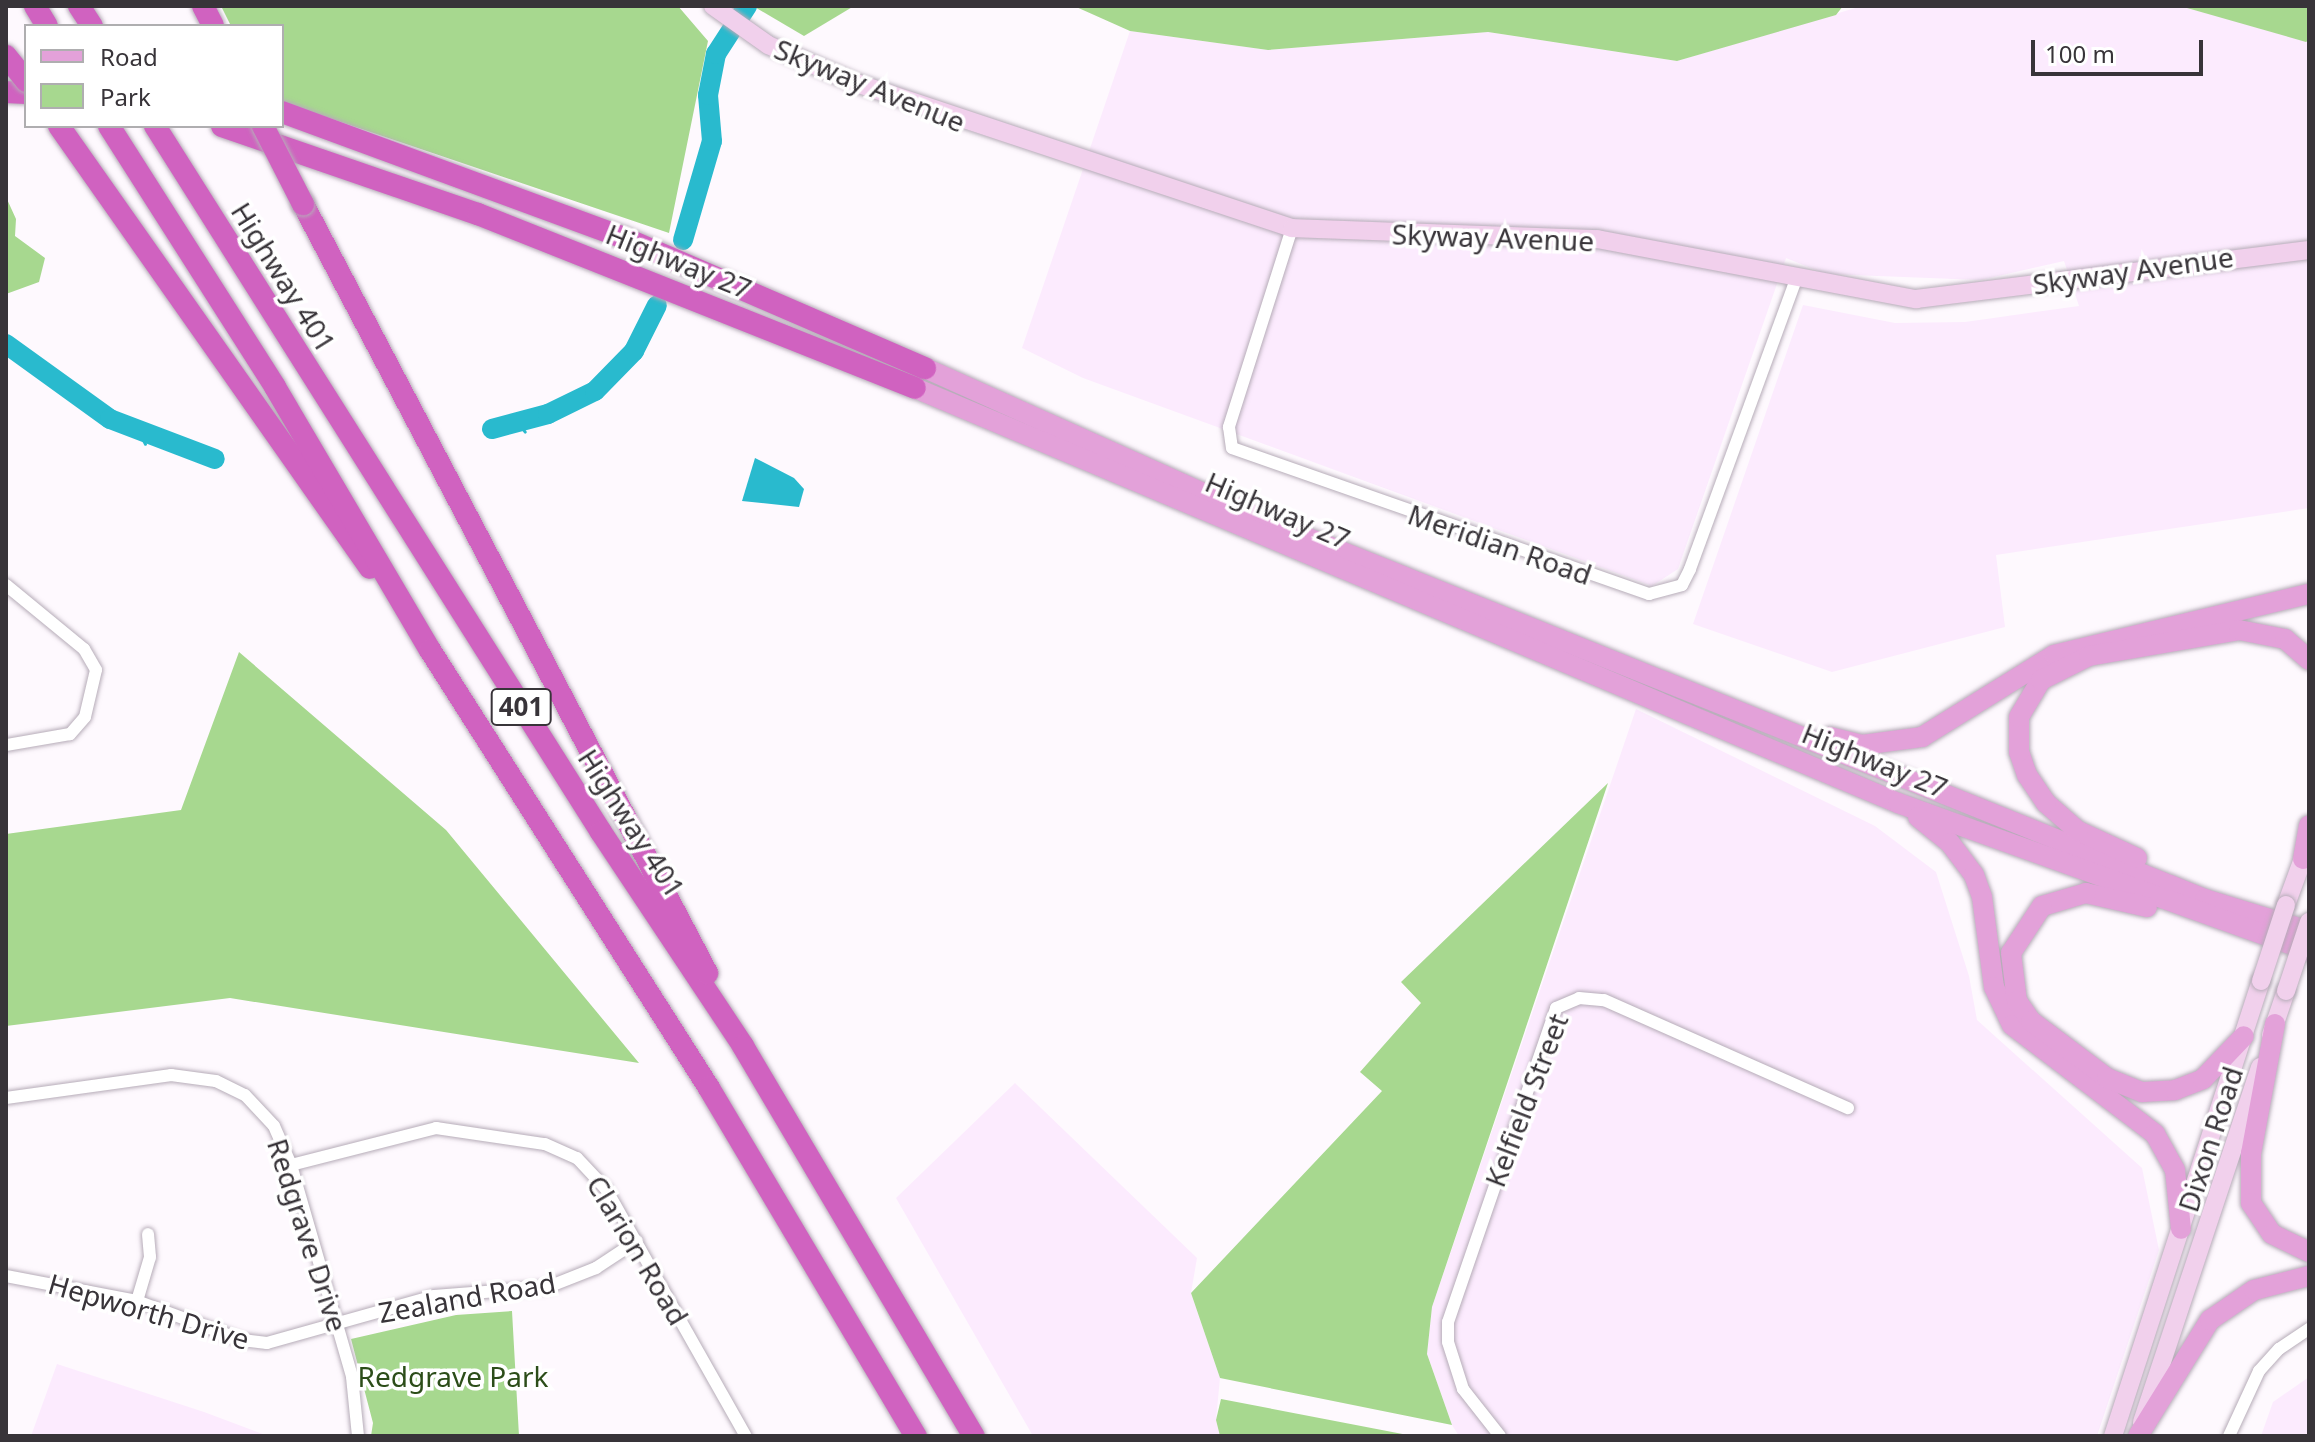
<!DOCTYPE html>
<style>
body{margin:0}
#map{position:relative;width:2315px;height:1442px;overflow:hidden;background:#fef9fe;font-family:"Noto Sans",sans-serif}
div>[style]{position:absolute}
.built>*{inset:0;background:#fcebfe}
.green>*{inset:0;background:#a7d88f}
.water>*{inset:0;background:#29bace}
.stream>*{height:3px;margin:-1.5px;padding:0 1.5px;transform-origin:1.5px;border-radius:1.5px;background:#29bace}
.river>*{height:20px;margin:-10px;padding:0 10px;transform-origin:10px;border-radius:10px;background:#29bace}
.roads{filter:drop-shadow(0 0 2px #b6acb8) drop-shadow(0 0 2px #b6acb8)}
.street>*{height:12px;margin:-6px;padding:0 6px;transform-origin:6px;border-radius:6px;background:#fff}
.secondary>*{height:18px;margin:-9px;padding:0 9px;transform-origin:9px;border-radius:9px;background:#f1d0ec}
.primary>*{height:20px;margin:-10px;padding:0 10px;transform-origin:10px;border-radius:10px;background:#e3a1d9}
.highway>*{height:22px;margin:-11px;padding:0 11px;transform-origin:11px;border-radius:11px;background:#d062c0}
.bridges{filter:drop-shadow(0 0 2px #b6acb8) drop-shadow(0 0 2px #b6acb8)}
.secondary-bridge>*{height:18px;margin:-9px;padding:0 9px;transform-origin:9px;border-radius:9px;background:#f1d0ec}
.highway-bridge>*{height:22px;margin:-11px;padding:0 11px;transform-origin:11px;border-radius:11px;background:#d062c0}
span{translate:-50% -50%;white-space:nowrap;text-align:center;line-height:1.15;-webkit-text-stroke:7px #fff;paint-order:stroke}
.shield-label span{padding:2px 6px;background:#fff;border:2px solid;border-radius:6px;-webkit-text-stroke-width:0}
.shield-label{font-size:26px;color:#383439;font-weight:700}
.street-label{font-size:28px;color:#383439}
.park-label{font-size:28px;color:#2c4d19}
.frame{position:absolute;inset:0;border:8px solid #383439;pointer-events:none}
.legend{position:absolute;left:24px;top:24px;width:260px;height:104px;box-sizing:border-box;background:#fff;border:2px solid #afaeb0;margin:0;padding:10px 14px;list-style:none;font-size:24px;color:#383439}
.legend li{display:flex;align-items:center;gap:16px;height:40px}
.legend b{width:40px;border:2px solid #afaeb0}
.scale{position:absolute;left:2031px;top:40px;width:172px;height:36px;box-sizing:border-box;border:4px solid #383439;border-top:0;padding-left:10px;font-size:24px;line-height:28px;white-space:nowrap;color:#383439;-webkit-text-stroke:6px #fff;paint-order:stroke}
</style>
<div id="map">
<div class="built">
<div style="clip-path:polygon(1862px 6px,2180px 6px,2309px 40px,2309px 508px,1996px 555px,2005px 627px,1832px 672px,1693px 624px,1803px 305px,1895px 323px,1965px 322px,2079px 306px,2064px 261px,1981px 280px,1826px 274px,1786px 258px,1678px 569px,1652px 586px,1083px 378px,1022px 348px,1130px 31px,1268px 50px,1488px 32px,1677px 61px)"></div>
<div style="clip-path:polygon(1636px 709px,1875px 826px,1936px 872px,1969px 976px,1977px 1020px,2142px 1168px,2159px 1250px,2097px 1436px,1459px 1436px,1452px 1425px,1427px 1354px,1432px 1307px)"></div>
<div style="clip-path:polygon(1015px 1083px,1197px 1258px,1191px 1293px,1220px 1378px,1216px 1420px,1220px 1436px,1033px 1436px,896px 1198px)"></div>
<div style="clip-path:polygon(57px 1364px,204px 1412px,268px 1436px,31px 1436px)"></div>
<div style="clip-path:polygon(2309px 1377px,2309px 1436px,2261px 1436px,2273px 1402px)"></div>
</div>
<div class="green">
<div style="clip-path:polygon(221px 6px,678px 6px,708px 41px,669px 233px,282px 102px,282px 26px,231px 26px)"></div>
<div style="clip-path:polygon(753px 6px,854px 6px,804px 36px)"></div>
<div style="clip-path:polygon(1074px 6px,1843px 6px,1836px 15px,1677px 61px,1488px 32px,1268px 50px,1130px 31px)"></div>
<div style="clip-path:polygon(2180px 6px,2309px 6px,2309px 40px,2306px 42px)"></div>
<div style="clip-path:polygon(6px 197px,16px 219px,15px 236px,45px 258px,39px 282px,6px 294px)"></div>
<div style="clip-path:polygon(239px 652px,446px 830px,639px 1063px,230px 998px,6px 1026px,6px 834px,181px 810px)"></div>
<div style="clip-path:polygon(1608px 783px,1432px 1307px,1427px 1354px,1452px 1425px,1220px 1378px,1191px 1293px,1382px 1091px,1360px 1072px,1421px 1003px,1401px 982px)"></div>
<div style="clip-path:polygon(512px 1311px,519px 1436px,371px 1436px,373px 1423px,351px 1339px,456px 1315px)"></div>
<div style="clip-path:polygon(1221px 1399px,1413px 1436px,1220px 1436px,1216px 1420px)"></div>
</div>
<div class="water">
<div style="clip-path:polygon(755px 458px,794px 478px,804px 489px,799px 507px,742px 501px)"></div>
</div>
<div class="stream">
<div style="left:518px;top:423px;width:11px;rotate:52deg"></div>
<div style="left:140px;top:434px;width:11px;rotate:63deg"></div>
</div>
<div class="river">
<div style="left:683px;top:240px;width:103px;rotate:-73.7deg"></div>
<div style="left:712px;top:141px;width:46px;rotate:-95deg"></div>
<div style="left:708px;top:95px;width:42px;rotate:-79deg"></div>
<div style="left:716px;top:54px;width:57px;rotate:-57.1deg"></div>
<div style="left:6px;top:344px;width:128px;rotate:35.8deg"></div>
<div style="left:110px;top:419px;width:112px;rotate:20.9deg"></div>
<div style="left:492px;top:429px;width:58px;rotate:-15deg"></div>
<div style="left:548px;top:414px;width:52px;rotate:-26.1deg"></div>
<div style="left:595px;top:391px;width:56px;rotate:-45.7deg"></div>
<div style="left:634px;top:351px;width:51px;rotate:-63.4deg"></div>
</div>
<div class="roads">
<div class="street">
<div style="left:1292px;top:228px;width:209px;rotate:107.6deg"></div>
<div style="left:1229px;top:427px;width:21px;rotate:82deg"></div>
<div style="left:1232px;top:448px;width:442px;rotate:19.3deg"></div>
<div style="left:1649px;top:594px;width:34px;rotate:-15deg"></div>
<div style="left:1682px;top:585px;width:18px;rotate:-63deg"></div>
<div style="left:1690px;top:569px;width:308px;rotate:-69.9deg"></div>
<div style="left:6px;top:585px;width:101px;rotate:39.4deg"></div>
<div style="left:84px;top:649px;width:24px;rotate:60deg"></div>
<div style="left:96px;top:670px;width:48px;rotate:103.2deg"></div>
<div style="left:85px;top:717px;width:23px;rotate:131deg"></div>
<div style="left:70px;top:734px;width:65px;rotate:170.2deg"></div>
<div style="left:6px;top:1098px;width:167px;rotate:-7.9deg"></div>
<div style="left:171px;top:1075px;width:45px;rotate:7.6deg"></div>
<div style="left:216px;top:1081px;width:32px;rotate:26deg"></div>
<div style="left:245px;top:1095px;width:42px;rotate:46.9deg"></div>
<div style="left:274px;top:1126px;width:43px;rotate:66.4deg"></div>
<div style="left:291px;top:1165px;width:221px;rotate:73.9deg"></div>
<div style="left:352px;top:1377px;width:59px;rotate:84.2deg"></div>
<div style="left:291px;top:1165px;width:150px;rotate:-14.3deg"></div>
<div style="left:436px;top:1128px;width:110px;rotate:8.4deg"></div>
<div style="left:545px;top:1144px;width:35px;rotate:24deg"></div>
<div style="left:577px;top:1158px;width:42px;rotate:46.9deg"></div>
<div style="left:606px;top:1189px;width:284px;rotate:60.5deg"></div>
<div style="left:6px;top:1276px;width:133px;rotate:10.8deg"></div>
<div style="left:137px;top:1301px;width:112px;rotate:20.4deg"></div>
<div style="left:242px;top:1340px;width:25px;rotate:7deg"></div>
<div style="left:267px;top:1343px;width:173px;rotate:-15.7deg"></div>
<div style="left:434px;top:1296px;width:114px;rotate:-4.5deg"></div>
<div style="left:548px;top:1287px;width:52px;rotate:-21.6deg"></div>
<div style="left:596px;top:1268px;width:49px;rotate:-33.4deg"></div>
<div style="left:137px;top:1301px;width:46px;rotate:-73.5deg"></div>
<div style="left:150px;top:1257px;width:23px;rotate:-95deg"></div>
<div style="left:1500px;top:1436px;width:60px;rotate:-128.2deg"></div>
<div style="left:1463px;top:1389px;width:49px;rotate:-107.7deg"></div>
<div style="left:1448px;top:1342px;width:20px;rotate:-90deg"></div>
<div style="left:1448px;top:1322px;width:332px;rotate:-71deg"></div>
<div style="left:1556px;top:1008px;width:25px;rotate:-23deg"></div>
<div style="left:1579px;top:998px;width:25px;rotate:5deg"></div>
<div style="left:1604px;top:1000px;width:267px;rotate:23.9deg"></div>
<div style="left:2229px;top:1436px;width:72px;rotate:-65.2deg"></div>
<div style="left:2259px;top:1371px;width:30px;rotate:-48deg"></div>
<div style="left:2279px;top:1349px;width:36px;rotate:-34deg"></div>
</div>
<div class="secondary">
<div style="left:713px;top:6px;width:67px;rotate:35.3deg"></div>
<div style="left:768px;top:45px;width:96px;rotate:23.4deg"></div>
<div style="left:856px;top:83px;width:459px;rotate:18.4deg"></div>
<div style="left:1292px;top:228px;width:305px;rotate:2.1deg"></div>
<div style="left:1597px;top:239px;width:325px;rotate:10.7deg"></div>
<div style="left:1916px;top:299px;width:396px;rotate:-7.1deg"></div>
<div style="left:2286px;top:905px;width:64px;rotate:-69.9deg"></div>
<div style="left:2271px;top:1035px;width:46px;rotate:-71.2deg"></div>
<div style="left:2142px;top:1422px;width:374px;rotate:-71.6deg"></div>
<div style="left:2113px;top:1436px;width:478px;rotate:-72deg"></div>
</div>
<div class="primary">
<div style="left:925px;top:368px;width:363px;rotate:24.2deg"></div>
<div style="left:1256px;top:517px;width:1023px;rotate:21.93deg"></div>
<div style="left:2205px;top:899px;width:109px;rotate:17.1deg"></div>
<div style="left:915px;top:388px;width:1067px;rotate:22.89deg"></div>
<div style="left:1898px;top:803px;width:437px;rotate:19.8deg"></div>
<div style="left:1830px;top:737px;width:33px;rotate:14deg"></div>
<div style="left:1862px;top:745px;width:61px;rotate:-7.6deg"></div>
<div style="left:1922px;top:737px;width:155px;rotate:-31.8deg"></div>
<div style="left:2054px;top:655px;width:262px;rotate:-13.5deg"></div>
<div style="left:1918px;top:817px;width:41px;rotate:39.1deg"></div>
<div style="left:1950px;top:843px;width:40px;rotate:53deg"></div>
<div style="left:1974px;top:875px;width:23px;rotate:70deg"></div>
<div style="left:1982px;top:897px;width:91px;rotate:82.4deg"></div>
<div style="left:1994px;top:987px;width:42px;rotate:64.7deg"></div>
<div style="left:2012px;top:1025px;width:180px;rotate:37.3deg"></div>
<div style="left:2155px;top:1134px;width:41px;rotate:60.9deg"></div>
<div style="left:2175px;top:1170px;width:59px;rotate:84.2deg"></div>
<div style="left:2137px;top:858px;width:65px;rotate:-155.4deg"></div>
<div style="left:2078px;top:831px;width:43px;rotate:-138.8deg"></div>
<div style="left:2046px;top:803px;width:34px;rotate:-124deg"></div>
<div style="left:2027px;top:775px;width:24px;rotate:-109deg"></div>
<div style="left:2019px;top:752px;width:35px;rotate:-90deg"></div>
<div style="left:2019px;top:717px;width:43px;rotate:-59.3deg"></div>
<div style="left:2041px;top:680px;width:54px;rotate:-26.6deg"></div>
<div style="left:2089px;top:656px;width:152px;rotate:-9.8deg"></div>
<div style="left:2239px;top:630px;width:47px;rotate:11.1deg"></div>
<div style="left:2285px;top:639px;width:32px;rotate:41deg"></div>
<div style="left:2303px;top:859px;width:34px;rotate:-80deg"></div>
<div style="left:2147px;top:907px;width:63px;rotate:-167.1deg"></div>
<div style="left:2086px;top:893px;width:46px;rotate:163.5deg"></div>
<div style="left:2042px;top:906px;width:56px;rotate:123.4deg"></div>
<div style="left:2011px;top:953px;width:48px;rotate:82.9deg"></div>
<div style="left:2017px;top:1001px;width:24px;rotate:55deg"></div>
<div style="left:2031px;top:1021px;width:95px;rotate:36.9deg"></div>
<div style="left:2107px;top:1078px;width:38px;rotate:22deg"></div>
<div style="left:2142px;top:1092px;width:33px;rotate:-3deg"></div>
<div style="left:2175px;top:1090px;width:30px;rotate:-21deg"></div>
<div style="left:2203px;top:1079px;width:59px;rotate:-46.4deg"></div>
<div style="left:2275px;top:1024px;width:131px;rotate:100.5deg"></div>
<div style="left:2251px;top:1153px;width:50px;rotate:90deg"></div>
<div style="left:2251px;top:1203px;width:37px;rotate:56deg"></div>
<div style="left:2272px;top:1234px;width:41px;rotate:25.9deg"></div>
<div style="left:2138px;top:1436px;width:137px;rotate:-58.2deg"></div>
<div style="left:2210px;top:1320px;width:53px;rotate:-34.3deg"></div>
<div style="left:2254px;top:1290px;width:57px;rotate:-14.3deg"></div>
</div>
<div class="highway">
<div style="left:35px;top:6px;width:23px;rotate:59deg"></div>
<div style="left:79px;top:6px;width:24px;rotate:57deg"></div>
<div style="left:203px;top:6px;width:22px;rotate:63deg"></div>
<div style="left:6px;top:92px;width:20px;rotate:3deg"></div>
<div style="left:282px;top:112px;width:364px;rotate:20.2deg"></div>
<div style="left:624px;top:238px;width:328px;rotate:23.4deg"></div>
<div style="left:59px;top:126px;width:540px;rotate:54.87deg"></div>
<div style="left:109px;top:126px;width:309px;rotate:57.5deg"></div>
<div style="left:275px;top:387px;width:305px;rotate:59.5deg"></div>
<div style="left:430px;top:650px;width:519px;rotate:57.5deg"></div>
<div style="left:709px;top:1088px;width:405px;rotate:59.3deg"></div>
<div style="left:155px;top:126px;width:835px;rotate:57.72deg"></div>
<div style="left:601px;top:832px;width:257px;rotate:56.4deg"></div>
<div style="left:743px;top:1046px;width:453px;rotate:59.4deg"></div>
<div style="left:222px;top:126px;width:271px;rotate:19deg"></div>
<div style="left:478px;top:214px;width:470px;rotate:21.7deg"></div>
<div style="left:303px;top:204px;width:869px;rotate:62.28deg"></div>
</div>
</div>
<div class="bridges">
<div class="secondary-bridge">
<div style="left:2261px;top:981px;width:80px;rotate:-71.8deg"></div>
<div style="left:2286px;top:991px;width:73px;rotate:-71.6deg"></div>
</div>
<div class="highway-bridge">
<div style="left:6px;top:56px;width:32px;rotate:51deg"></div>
<div style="left:263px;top:126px;width:88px;rotate:62.9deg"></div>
</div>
</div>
<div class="shield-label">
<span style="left:521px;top:707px">401</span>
</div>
<div class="street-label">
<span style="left:870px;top:85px;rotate:22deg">Skyway Avenue</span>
<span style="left:1493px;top:237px;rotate:2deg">Skyway Avenue</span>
<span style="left:679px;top:261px;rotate:22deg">Highway 27</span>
<span style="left:2133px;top:270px;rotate:-8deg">Skyway Avenue</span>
<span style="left:284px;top:277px;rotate:58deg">Highway 401</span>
<span style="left:1278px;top:510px;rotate:23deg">Highway 27</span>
<span style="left:1500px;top:544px;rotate:19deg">Meridian Road</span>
<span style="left:1875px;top:760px;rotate:22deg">Highway 27</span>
<span style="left:632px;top:823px;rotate:57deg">Highway 401</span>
<span style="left:1526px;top:1100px;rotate:-69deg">Kelfield Street</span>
<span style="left:2210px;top:1139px;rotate:-72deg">Dixon Road</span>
<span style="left:308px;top:1235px;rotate:72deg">Redgrave Drive</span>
<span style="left:638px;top:1250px;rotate:59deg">Clarion Road</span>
<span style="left:467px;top:1297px;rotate:-10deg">Zealand Road</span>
<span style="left:149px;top:1311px;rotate:16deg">Hepworth Drive</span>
</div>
<div class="park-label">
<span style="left:453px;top:1376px">Redgrave Park</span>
</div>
<div class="frame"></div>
<ul class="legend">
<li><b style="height:10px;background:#e3a1d9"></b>Road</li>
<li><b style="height:22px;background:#a7d88f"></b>Park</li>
</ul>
<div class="scale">100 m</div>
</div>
